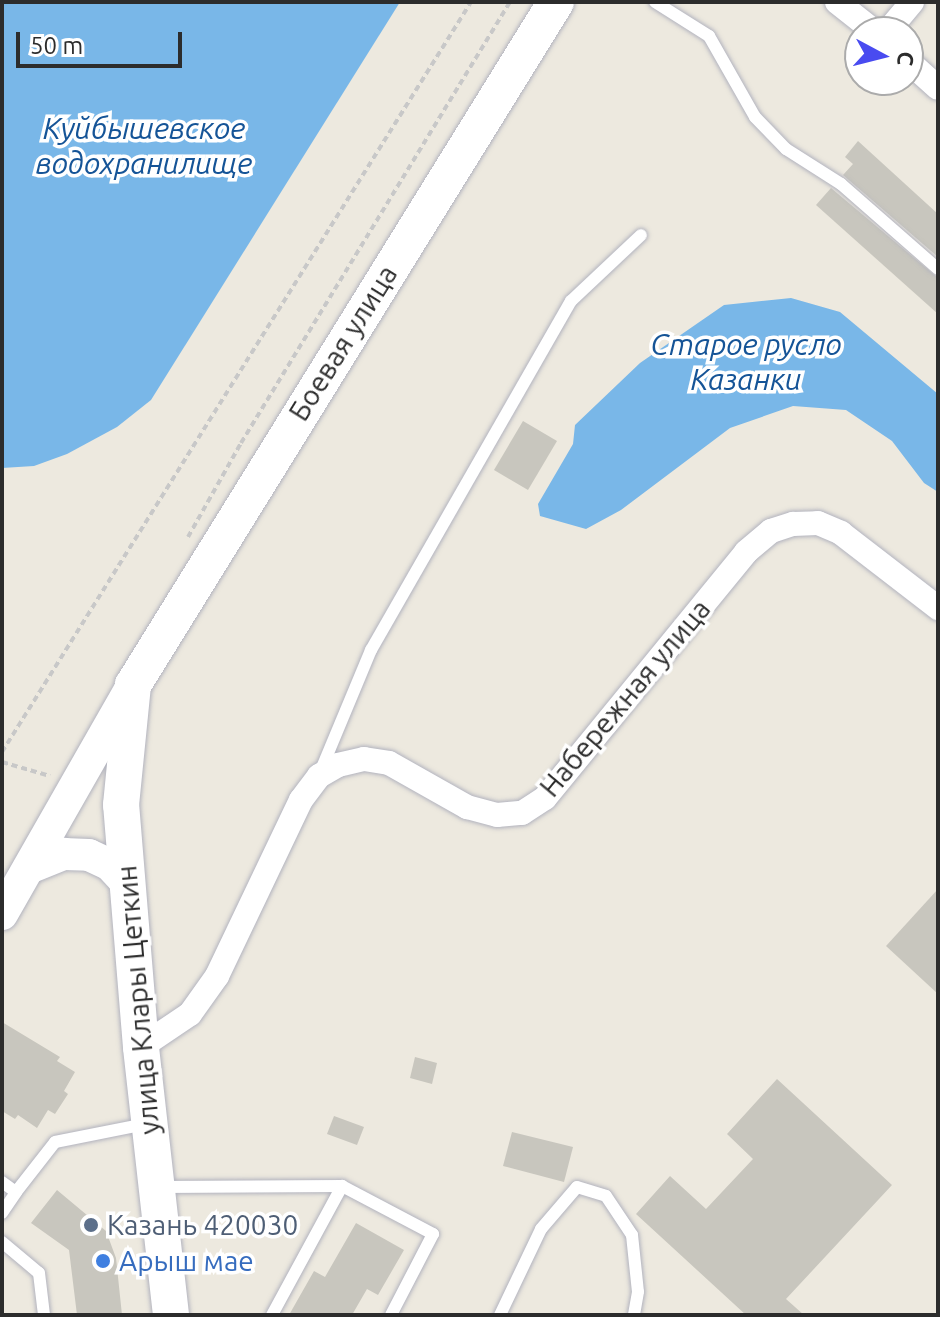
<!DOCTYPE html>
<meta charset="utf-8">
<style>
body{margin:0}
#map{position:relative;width:940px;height:1317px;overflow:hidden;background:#ede9df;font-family:Ubuntu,sans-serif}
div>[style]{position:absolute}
.water>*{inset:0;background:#79b7e8}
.building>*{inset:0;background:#c8c6be}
.path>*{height:4px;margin-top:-2px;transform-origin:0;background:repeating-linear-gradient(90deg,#c8c8c8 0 6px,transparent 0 10px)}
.roads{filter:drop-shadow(0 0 2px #b2b3be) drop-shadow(0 0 2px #b2b3be)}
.service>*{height:12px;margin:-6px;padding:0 6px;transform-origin:6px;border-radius:6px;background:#fff}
.minor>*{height:24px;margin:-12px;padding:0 12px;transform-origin:12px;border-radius:12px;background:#fff}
.tertiary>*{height:32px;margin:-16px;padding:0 16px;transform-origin:16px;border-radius:16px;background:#fff}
.secondary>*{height:36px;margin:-18px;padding:0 18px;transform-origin:18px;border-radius:18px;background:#fff}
.dots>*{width:22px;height:22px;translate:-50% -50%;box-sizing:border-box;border:4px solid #fff;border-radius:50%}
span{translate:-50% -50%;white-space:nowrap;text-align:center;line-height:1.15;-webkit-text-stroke:7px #fff;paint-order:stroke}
.street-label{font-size:28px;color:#2c2c2c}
.service-label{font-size:28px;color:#4e5e75}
.left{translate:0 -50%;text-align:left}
.shop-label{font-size:28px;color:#366cbe}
.water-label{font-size:30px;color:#155497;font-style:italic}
.frame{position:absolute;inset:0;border:4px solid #2c2c2c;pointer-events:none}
.north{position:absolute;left:844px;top:16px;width:80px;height:80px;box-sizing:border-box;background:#fff;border:2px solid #ababab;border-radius:50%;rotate:97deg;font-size:22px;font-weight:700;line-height:32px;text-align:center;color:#2c2c2c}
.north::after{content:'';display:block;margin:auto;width:28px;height:36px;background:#494bf0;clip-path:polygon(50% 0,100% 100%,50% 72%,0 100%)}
.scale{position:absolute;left:16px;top:32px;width:166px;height:36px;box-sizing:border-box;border:4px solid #2c2c2c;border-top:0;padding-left:10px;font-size:24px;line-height:28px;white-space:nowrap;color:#2c2c2c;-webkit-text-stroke:6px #fff;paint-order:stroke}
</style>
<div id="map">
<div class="water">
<div style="clip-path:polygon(2px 2px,400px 2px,151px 400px,117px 427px,67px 454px,34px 466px,2px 468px)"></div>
<div style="clip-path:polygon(791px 298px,840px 312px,938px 394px,938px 492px,924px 483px,892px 441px,846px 410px,793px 406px,730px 428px,621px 510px,586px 529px,540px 516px,538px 504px,573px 444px,575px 425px,640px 363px,724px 305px)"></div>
</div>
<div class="building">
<div style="clip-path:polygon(858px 141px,938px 214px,938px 257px,843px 175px,853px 164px,845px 157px)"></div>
<div style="clip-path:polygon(831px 188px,938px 278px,938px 314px,816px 205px)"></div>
<div style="clip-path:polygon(523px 421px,557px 441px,528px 490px,494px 470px)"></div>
<div style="clip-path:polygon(938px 889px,938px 994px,886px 946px)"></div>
<div style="clip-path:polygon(2px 1022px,60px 1057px,57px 1061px,75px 1072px,64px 1091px,68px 1094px,55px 1114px,48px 1110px,37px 1128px,18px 1115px,15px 1119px,2px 1111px)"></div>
<div style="clip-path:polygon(415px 1057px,437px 1063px,432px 1084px,410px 1078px)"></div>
<div style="clip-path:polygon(777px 1079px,892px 1185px,786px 1299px,804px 1315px,746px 1315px,636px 1214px,670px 1176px,706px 1209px,753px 1159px,727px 1134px)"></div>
<div style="clip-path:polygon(334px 1116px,364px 1127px,357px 1145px,327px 1134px)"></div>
<div style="clip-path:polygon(512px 1132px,573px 1147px,564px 1182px,503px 1166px)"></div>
<div style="clip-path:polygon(57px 1190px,106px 1231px,116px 1258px,122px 1315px,77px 1315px,69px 1250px,31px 1223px)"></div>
<div style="clip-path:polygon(356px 1223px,404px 1250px,378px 1295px,367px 1289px,352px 1315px,289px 1315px,314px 1271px,325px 1277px)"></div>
</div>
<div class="path">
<div style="left:188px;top:537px;width:108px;rotate:-60.6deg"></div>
<div style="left:241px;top:443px;width:517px;rotate:-58.62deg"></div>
<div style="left:2px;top:752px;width:885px;rotate:-57.98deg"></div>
<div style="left:2px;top:762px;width:50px;rotate:16.3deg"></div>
</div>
<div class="roads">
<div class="service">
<div style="left:655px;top:2px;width:64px;rotate:32.2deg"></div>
<div style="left:709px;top:36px;width:93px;rotate:60.4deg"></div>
<div style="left:755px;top:117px;width:45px;rotate:45.9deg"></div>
<div style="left:786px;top:149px;width:65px;rotate:32.5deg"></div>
<div style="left:841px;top:184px;width:129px;rotate:41.2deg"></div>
<div style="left:321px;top:770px;width:130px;rotate:-67.4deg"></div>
<div style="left:371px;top:650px;width:402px;rotate:-60.2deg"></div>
<div style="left:571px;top:301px;width:96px;rotate:-43.3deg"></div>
<div style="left:2px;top:1182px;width:17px;rotate:36deg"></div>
<div style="left:16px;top:1192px;width:63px;rotate:-52deg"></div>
<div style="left:55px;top:1142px;width:93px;rotate:-11.2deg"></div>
<div style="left:159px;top:1187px;width:183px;rotate:-0.3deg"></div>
<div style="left:342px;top:1186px;width:103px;rotate:27.8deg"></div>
<div style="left:433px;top:1234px;width:91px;rotate:117.4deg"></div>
<div style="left:2px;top:1213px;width:25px;rotate:-56deg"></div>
<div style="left:2px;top:1242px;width:48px;rotate:40deg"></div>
<div style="left:39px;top:1273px;width:42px;rotate:83.2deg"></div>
<div style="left:272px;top:1315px;width:147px;rotate:-61.5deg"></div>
<div style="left:500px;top:1315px;width:95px;rotate:-64.5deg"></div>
<div style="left:541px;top:1229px;width:55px;rotate:-49.4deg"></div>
<div style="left:577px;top:1187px;width:30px;rotate:17deg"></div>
<div style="left:606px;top:1196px;width:47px;rotate:56.3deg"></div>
<div style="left:632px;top:1235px;width:57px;rotate:84deg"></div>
<div style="left:638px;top:1292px;width:23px;rotate:100deg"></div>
</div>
<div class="minor">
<div style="left:837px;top:2px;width:48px;rotate:38.3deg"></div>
<div style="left:887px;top:32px;width:39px;rotate:-50deg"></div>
<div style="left:908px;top:61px;width:40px;rotate:42deg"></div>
<div style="left:141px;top:1047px;width:59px;rotate:-34deg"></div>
<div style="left:190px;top:1014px;width:47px;rotate:-54.6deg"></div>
<div style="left:217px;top:976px;width:195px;rotate:-64.5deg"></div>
<div style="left:301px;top:800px;width:30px;rotate:-53deg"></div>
<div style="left:319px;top:776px;width:22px;rotate:-30deg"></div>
<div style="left:338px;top:765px;width:27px;rotate:-13deg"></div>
<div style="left:364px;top:759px;width:25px;rotate:9deg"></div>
<div style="left:389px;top:763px;width:90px;rotate:29.4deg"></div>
<div style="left:467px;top:807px;width:31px;rotate:15deg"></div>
<div style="left:497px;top:815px;width:25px;rotate:-5deg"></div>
<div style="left:522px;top:813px;width:27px;rotate:-33deg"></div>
<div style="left:545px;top:798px;width:318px;rotate:-50.7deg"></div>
<div style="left:746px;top:552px;width:33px;rotate:-40deg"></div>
<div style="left:771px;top:531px;width:23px;rotate:-18deg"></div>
<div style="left:793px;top:524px;width:25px;rotate:-2deg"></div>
<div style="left:818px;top:523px;width:25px;rotate:23deg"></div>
<div style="left:841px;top:533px;width:123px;rotate:37.7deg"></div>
</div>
<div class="tertiary">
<div style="left:29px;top:868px;width:38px;rotate:-22deg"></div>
<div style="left:64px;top:854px;width:25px;rotate:2deg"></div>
<div style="left:89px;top:855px;width:23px;rotate:25deg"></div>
<div style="left:110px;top:865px;width:23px;rotate:47deg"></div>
<div style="left:2px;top:914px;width:260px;rotate:-60.3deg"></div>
</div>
<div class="secondary">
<div style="left:171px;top:1315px;width:270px;rotate:-96.4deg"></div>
<div style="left:141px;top:1047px;width:243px;rotate:-94.7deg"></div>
<div style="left:121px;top:805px;width:121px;rotate:-84.3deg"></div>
<div style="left:133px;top:685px;width:803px;rotate:-58.23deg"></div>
</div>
</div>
<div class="dots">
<div style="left:91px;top:1225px;background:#5c6f8a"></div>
<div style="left:103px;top:1261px;background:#3f7fe0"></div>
</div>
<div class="street-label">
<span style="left:343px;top:343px;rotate:-58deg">Боевая улица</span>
<span style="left:625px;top:698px;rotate:-50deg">Набережная улица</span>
<span style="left:138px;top:1000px;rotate:-95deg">улица Клары Цеткин</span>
</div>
<div class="service-label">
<span class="left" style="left:107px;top:1225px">Казань 420030</span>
</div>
<div class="shop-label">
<span class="left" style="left:119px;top:1261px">Арыш мае</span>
</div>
<div class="water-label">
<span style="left:144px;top:145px">Куйбышевское<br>водохранилище</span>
<span style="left:746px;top:361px">Старое русло<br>Казанки</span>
</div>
<div class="frame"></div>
<div class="north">С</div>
<div class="scale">50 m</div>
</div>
